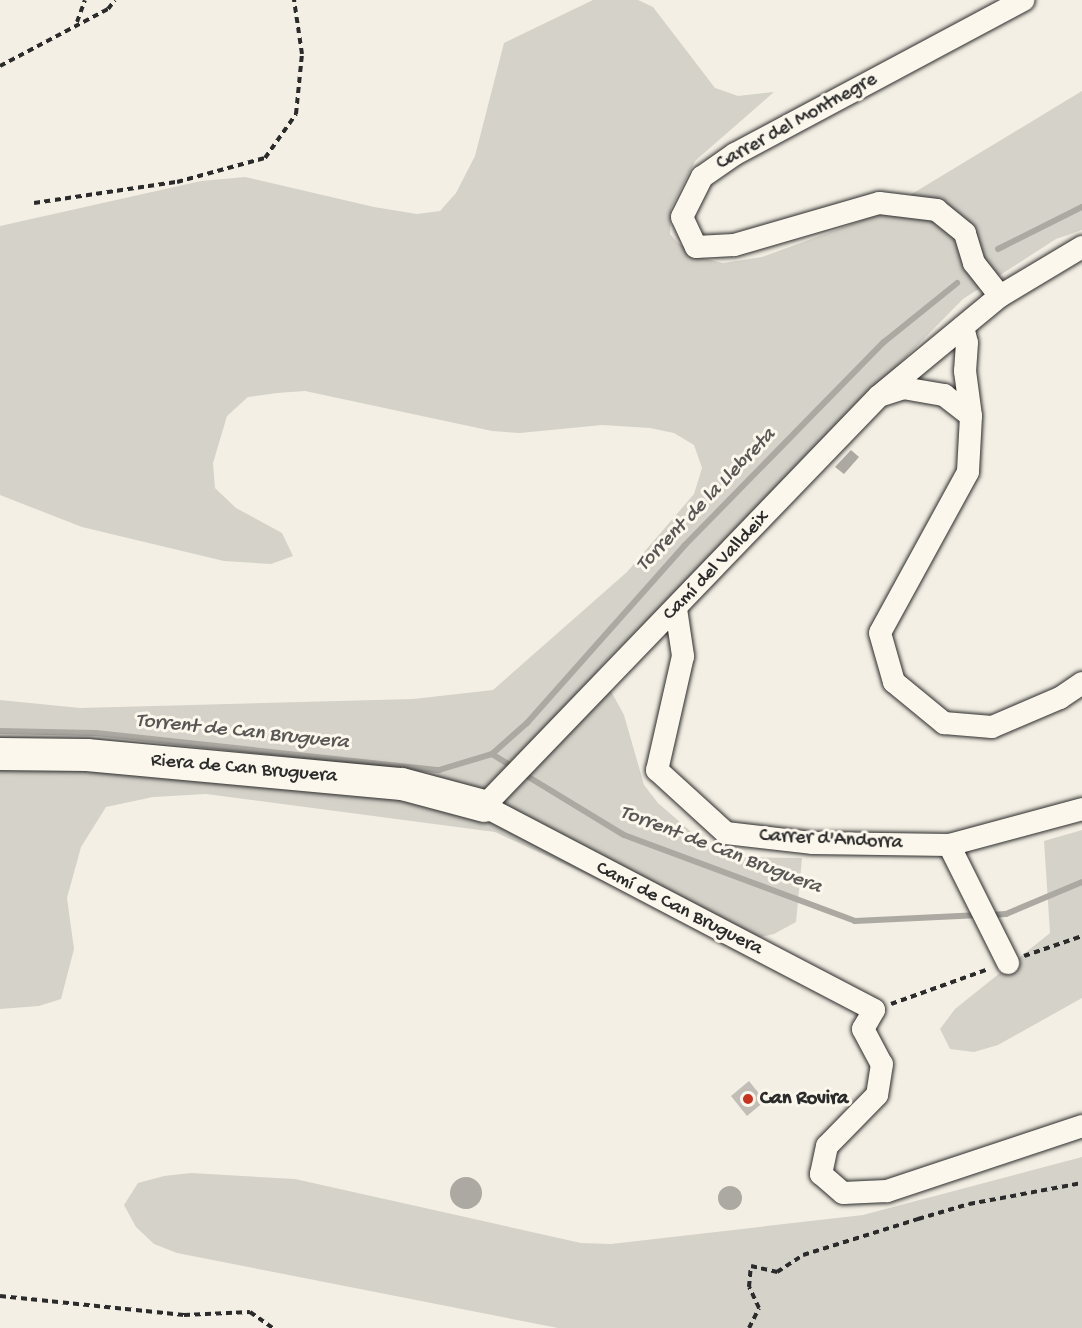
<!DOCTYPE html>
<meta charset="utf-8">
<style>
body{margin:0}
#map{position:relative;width:1082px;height:1328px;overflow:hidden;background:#f3efe4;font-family:"Gochi Hand",sans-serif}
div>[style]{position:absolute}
.green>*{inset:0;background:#d5d2c9}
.water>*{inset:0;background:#aca9a2}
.round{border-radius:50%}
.stream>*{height:6px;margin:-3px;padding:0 3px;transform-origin:3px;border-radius:3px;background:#aca9a2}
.building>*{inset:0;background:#c0beb6}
.path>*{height:4px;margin-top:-2px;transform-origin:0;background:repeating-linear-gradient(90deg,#2b2b2b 0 6px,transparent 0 10.5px)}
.roads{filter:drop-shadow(0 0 2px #2b2b2b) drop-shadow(0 0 2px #2b2b2b)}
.street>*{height:22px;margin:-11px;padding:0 11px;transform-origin:11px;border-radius:11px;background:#fbf7ec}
.secondary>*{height:32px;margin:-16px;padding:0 16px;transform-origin:16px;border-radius:16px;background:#fbf7ec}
.dots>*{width:16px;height:16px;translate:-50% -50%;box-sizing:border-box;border:3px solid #fbf7ec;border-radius:50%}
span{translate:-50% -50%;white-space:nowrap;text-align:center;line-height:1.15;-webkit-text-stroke:6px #fbf7ec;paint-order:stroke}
.street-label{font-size:20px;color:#2b2b2b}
.poi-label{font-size:20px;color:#2b2b2b;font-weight:700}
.left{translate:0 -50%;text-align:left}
.water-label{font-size:21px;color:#585755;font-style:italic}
</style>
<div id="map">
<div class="green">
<div style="clip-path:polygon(593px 0,638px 0,653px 7px,715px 88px,738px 96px,774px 92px,695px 161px,671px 208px,670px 234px,678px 243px,699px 257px,723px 263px,762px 257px,877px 215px,1082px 91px,1082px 230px,1056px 239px,963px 299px,599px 669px,624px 715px,644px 785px,658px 803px,711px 849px,734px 857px,802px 858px,796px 922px,774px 934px,744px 941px,718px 935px,495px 832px,206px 794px,153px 797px,106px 807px,81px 847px,67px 898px,74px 949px,61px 999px,39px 1006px,0 1009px,0 700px,80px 708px,413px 699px,493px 690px,627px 572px,694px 494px,702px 468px,694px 445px,674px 433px,650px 428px,602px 425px,520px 433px,492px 431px,305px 391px,277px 393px,248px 397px,227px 416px,213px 463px,215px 488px,236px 508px,282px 533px,293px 556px,271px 564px,224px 561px,82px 527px,0 495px,0 226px,201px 181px,245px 177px,374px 207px,417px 214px,440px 211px,456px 193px,475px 156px,504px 43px)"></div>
<div style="clip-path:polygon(1082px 830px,1082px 998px,998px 1045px,974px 1052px,950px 1049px,940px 1029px,955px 1009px,1050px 933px,1044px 841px)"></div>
<div style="clip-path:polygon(1082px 1157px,1082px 1328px,558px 1328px,177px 1253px,154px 1244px,136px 1227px,124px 1205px,138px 1183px,164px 1176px,191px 1173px,295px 1179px,581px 1243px,611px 1244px,863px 1215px)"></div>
</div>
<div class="water">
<div style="clip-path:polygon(851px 450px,859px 457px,844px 474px,835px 467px)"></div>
<div class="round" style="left:450px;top:1177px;width:32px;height:32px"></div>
<div class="round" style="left:718px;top:1186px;width:24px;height:24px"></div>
</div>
<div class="stream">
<div style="left:998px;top:249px;width:94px;rotate:-26.6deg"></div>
<div style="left:0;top:731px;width:96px;rotate:1.2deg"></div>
<div style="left:96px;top:733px;width:345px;rotate:6.2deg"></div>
<div style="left:439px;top:770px;width:55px;rotate:-16.8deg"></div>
<div style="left:492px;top:754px;width:26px;rotate:32deg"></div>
<div style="left:492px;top:754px;width:47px;rotate:-41.5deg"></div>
<div style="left:527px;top:723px;width:237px;rotate:-48.4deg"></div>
<div style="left:684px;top:546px;width:286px;rotate:-45.6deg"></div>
<div style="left:884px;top:342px;width:94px;rotate:-38.9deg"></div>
<div style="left:522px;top:773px;width:119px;rotate:31.3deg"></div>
<div style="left:624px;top:835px;width:246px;rotate:20.4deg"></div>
<div style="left:855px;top:921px;width:125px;rotate:-2.7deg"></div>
<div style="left:990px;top:915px;width:16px;rotate:-4deg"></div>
<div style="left:1006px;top:914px;width:82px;rotate:-22.8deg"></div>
</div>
<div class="building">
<div style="clip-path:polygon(749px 1081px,765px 1101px,747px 1116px,731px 1096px)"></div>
</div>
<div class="path">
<div style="left:77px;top:22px;width:23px;rotate:-70deg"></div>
<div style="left:0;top:66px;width:122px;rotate:-27.8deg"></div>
<div style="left:108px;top:9px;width:11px;rotate:-52deg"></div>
<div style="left:34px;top:203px;width:145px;rotate:-8.4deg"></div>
<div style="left:177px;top:182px;width:91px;rotate:-15.3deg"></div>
<div style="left:265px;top:158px;width:54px;rotate:-54.8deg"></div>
<div style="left:296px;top:114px;width:60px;rotate:-84.3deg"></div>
<div style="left:302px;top:54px;width:55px;rotate:-98.4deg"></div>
<div style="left:1024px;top:956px;width:61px;rotate:-19deg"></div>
<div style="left:891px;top:1004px;width:104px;rotate:-19.7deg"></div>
<div style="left:0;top:1296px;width:185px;rotate:5.9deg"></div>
<div style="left:184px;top:1315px;width:66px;rotate:-2.6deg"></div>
<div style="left:250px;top:1312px;width:28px;rotate:35deg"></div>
<div style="left:749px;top:1328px;width:22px;rotate:-63deg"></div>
<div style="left:759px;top:1308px;width:23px;rotate:-115deg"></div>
<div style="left:749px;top:1287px;width:21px;rotate:-85deg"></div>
<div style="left:751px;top:1266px;width:27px;rotate:13deg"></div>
<div style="left:777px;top:1272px;width:31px;rotate:-33deg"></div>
<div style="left:803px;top:1255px;width:121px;rotate:-17.4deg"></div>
<div style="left:918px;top:1219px;width:53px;rotate:-16.4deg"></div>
<div style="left:969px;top:1204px;width:115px;rotate:-10.5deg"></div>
</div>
<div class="roads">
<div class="street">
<div style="left:1082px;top:247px;width:96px;rotate:149.1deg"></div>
<div style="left:1000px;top:296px;width:157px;rotate:140.4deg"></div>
<div style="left:879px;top:396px;width:569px;rotate:133.93deg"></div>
<div style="left:484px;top:806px;width:440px;rotate:27.6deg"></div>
<div style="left:874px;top:1010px;width:22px;rotate:120deg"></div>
<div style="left:863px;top:1029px;width:40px;rotate:62deg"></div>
<div style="left:882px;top:1064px;width:31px;rotate:99deg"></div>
<div style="left:877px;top:1095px;width:71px;rotate:134.4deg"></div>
<div style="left:827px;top:1146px;width:29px;rotate:102deg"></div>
<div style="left:821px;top:1174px;width:29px;rotate:41deg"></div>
<div style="left:843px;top:1193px;width:44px;rotate:-2.6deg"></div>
<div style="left:887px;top:1191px;width:206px;rotate:-18.4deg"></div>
<div style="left:1000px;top:296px;width:42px;rotate:-128.2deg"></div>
<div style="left:974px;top:263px;width:31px;rotate:-107deg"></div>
<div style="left:965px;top:233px;width:36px;rotate:-141deg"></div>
<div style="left:937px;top:210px;width:58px;rotate:-173.1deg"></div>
<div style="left:879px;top:203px;width:151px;rotate:163.8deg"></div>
<div style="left:734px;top:245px;width:38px;rotate:177deg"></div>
<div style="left:696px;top:247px;width:33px;rotate:-115deg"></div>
<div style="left:682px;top:217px;width:45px;rotate:-63.4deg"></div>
<div style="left:702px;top:177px;width:40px;rotate:-34.9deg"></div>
<div style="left:735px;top:154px;width:327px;rotate:-28.1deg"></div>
<div style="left:963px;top:327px;width:16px;rotate:76deg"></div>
<div style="left:967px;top:343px;width:28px;rotate:94deg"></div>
<div style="left:965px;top:371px;width:45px;rotate:82.4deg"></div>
<div style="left:971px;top:416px;width:56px;rotate:93.1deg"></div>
<div style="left:968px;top:472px;width:183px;rotate:118.7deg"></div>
<div style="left:880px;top:633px;width:51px;rotate:74.1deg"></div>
<div style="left:894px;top:682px;width:65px;rotate:39.4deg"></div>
<div style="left:944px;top:723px;width:48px;rotate:4.8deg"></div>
<div style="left:992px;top:727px;width:74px;rotate:-23.1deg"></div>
<div style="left:1060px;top:698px;width:27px;rotate:-34deg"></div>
<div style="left:882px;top:395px;width:22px;rotate:-18deg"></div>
<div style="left:903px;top:388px;width:42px;rotate:9.7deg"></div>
<div style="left:944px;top:395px;width:34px;rotate:38deg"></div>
<div style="left:676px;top:609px;width:48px;rotate:81.5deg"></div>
<div style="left:683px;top:656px;width:117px;rotate:102.8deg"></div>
<div style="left:657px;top:770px;width:93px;rotate:42.4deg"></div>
<div style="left:726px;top:833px;width:88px;rotate:6.6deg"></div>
<div style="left:813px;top:843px;width:136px;rotate:0.8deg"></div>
<div style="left:949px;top:845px;width:138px;rotate:-15.1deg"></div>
<div style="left:949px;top:845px;width:132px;rotate:63.4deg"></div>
</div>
<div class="secondary">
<div style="left:0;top:754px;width:87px;rotate:0.7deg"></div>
<div style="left:87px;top:755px;width:316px;rotate:5.3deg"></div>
<div style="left:402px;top:784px;width:85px;rotate:15deg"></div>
</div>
</div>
<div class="dots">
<div style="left:748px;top:1099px;background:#c8321e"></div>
</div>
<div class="street-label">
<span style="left:797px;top:122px;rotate:-29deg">Carrer del Montnegre</span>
<span style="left:717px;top:566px;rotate:-46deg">Camí del Valldeix</span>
<span style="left:244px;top:769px;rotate:5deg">Riera de Can Bruguera</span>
<span style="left:831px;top:840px;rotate:3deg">Carrer d'Andorra</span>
<span style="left:679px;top:909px;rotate:27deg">Camí de Can Bruguera</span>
</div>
<div class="poi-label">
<span class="left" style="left:760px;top:1099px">Can Rovira</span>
</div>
<div class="water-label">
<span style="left:707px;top:501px;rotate:-46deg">Torrent de la Llebreta</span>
<span style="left:242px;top:733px;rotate:6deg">Torrent de Can Bruguera</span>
<span style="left:720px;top:851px;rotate:21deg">Torrent de Can Bruguera</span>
</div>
</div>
